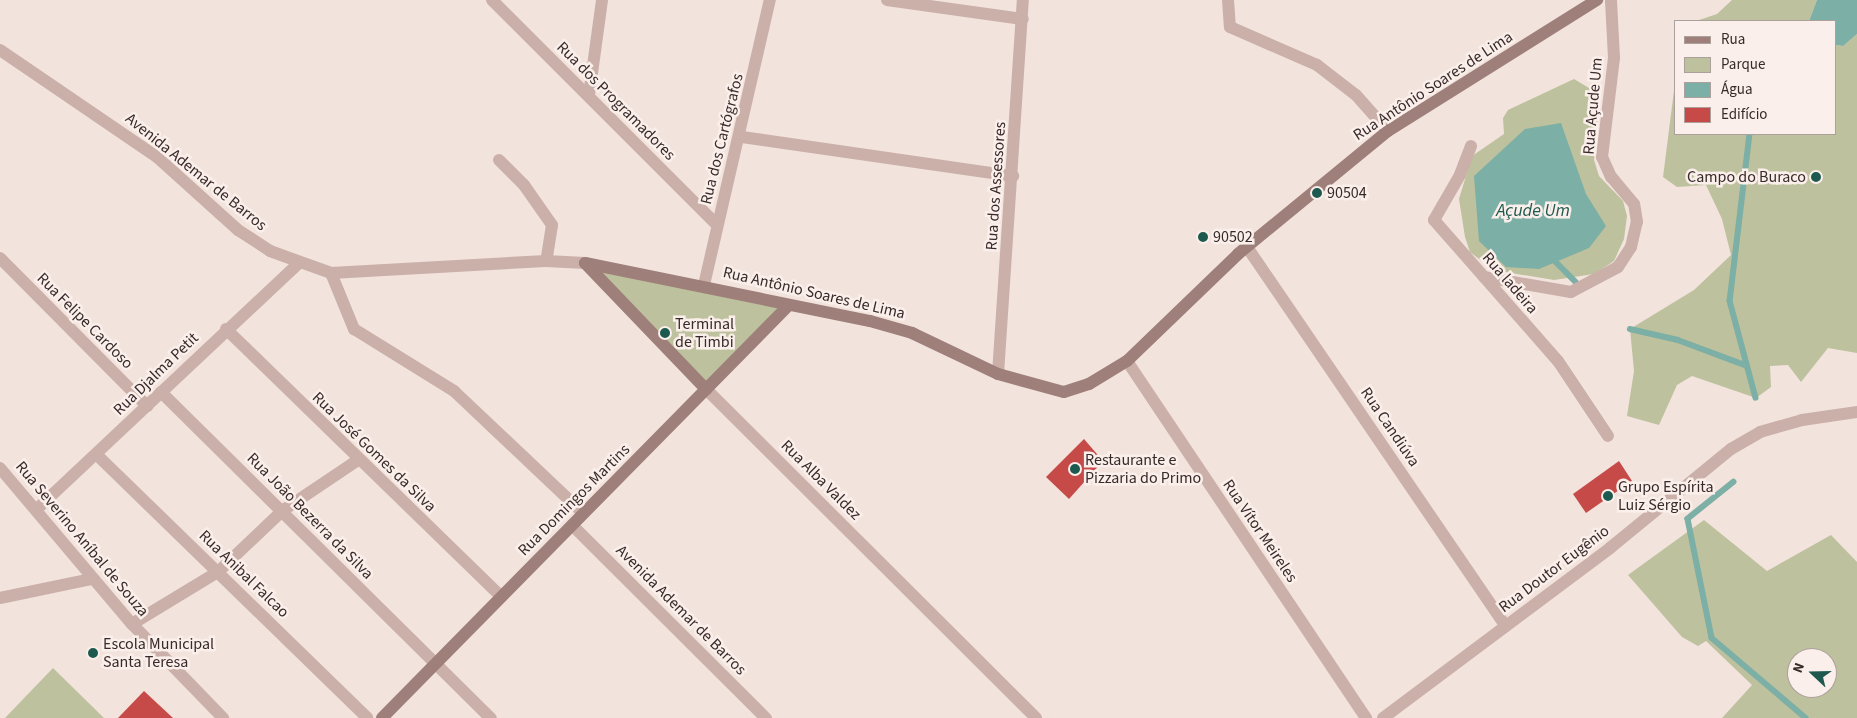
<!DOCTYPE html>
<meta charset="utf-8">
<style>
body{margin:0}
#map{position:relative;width:1857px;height:718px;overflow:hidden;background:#f2e3dd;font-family:"Source Sans 3",sans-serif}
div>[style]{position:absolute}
.green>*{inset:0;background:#bec19d}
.water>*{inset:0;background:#7cafa5}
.stream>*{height:5.5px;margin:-2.75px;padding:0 2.75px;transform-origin:2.75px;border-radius:2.75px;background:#7cafa5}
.building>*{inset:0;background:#c54a48}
.street>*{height:12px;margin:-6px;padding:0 6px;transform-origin:6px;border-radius:6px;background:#cab0a9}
.secondary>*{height:12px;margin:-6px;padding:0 6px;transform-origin:6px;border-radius:6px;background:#9e7f7a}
.dots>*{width:14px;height:14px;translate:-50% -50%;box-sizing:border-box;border:2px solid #faefea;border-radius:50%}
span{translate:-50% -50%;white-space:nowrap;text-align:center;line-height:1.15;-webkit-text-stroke:5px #faefea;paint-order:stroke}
.street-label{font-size:16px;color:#382a29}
.poi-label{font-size:16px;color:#382a29}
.right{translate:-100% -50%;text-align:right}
.left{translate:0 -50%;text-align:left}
.water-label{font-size:18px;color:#1e594f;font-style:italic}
.legend{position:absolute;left:1674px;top:20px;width:162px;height:115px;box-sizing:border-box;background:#faefea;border:1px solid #aca09d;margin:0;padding:6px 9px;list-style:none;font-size:15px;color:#382a29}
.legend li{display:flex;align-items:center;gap:10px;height:25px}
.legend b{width:25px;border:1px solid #aca09d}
.north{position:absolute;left:1787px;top:648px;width:50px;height:50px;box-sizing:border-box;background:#faefea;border:1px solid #aca09d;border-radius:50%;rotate:291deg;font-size:14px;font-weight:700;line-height:20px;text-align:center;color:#382a29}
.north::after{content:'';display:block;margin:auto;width:18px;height:22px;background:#1e594f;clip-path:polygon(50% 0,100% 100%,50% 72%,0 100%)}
</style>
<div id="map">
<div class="green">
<div style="clip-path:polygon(1732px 0,1817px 0,1809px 21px,1696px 21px,1717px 14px)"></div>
<div style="clip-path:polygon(1857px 34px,1857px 353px,1828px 348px,1801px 382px,1788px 365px,1770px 366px,1771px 387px,1756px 398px,1692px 376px,1677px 385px,1659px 425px,1627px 416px,1634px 371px,1630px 329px,1694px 290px,1731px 255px,1722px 219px,1706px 185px,1677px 187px,1663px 177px,1676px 75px,1676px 134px,1836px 134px,1836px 45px,1843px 46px)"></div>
<div style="clip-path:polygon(1574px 79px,1589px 88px,1599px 104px,1594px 160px,1599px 176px,1623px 201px,1627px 216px,1624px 239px,1614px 261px,1594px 274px,1554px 280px,1493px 270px,1470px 252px,1465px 237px,1459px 199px,1472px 156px,1504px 134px,1503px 118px,1508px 110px)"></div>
<div style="clip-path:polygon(585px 263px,789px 305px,706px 389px)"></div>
<div style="clip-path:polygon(evenodd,1704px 520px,1767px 571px,1831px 535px,1857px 562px,1857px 718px,1722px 718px,1752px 685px,1706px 641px,1698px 646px,1682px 637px,1628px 575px,1704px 520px,1797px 658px,1827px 658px,1827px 688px,1797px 688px,1797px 658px)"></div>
<div style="clip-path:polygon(53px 668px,104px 718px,5px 718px)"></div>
</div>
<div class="water">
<div style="clip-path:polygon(1817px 0,1857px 0,1857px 34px,1843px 46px,1836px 45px,1836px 21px,1809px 21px)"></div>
<div style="clip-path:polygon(1561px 123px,1586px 194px,1606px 226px,1589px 248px,1539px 269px,1506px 267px,1479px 241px,1474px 176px,1525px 129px)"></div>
</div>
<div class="stream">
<div style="left:1750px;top:134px;width:168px;rotate:96.8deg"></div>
<div style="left:1730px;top:301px;width:100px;rotate:75deg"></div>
<div style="left:1556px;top:262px;width:28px;rotate:45deg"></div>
<div style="left:1630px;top:329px;width:49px;rotate:12.9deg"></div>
<div style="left:1678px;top:340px;width:72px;rotate:20.5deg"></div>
<div style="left:1734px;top:482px;width:59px;rotate:141.2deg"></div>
<div style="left:1688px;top:519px;width:121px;rotate:78.6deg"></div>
<div style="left:1712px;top:638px;width:123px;rotate:40.4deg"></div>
</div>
<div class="building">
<div style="clip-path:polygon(1084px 439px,1103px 461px,1069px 499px,1046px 477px)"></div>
<div style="clip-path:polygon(1619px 461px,1632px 481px,1586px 513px,1573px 494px)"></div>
<div style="clip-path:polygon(144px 691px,173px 718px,118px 718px)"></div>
</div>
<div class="street">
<div style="left:492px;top:0;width:318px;rotate:45deg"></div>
<div style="left:887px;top:0;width:137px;rotate:8deg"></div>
<div style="left:1228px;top:0;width:27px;rotate:86deg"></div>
<div style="left:1230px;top:27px;width:95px;rotate:23.6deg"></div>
<div style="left:1317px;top:65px;width:49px;rotate:37.6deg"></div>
<div style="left:1356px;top:95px;width:48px;rotate:48.4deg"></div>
<div style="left:0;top:50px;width:190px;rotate:34.3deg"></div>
<div style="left:157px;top:157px;width:109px;rotate:42deg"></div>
<div style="left:238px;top:230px;width:38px;rotate:33deg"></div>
<div style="left:270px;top:251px;width:65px;rotate:19.8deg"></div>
<div style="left:331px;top:273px;width:61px;rotate:67.7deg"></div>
<div style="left:354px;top:329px;width:118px;rotate:31.8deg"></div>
<div style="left:454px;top:391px;width:178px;rotate:43.4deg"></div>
<div style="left:589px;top:95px;width:96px;rotate:-82.2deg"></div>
<div style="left:742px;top:137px;width:274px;rotate:8.2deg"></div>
<div style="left:1471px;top:146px;width:31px;rotate:111deg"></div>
<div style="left:1460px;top:175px;width:52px;rotate:120deg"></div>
<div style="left:1434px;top:220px;width:188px;rotate:48.7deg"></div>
<div style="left:1558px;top:361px;width:90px;rotate:56.3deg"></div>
<div style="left:499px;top:160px;width:35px;rotate:45deg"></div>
<div style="left:524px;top:185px;width:49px;rotate:55deg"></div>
<div style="left:552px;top:225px;width:36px;rotate:99deg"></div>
<div style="left:1247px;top:247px;width:459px;rotate:55.7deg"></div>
<div style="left:0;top:258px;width:209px;rotate:45.2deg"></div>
<div style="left:331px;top:273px;width:215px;rotate:-3.2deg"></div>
<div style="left:546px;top:261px;width:39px;rotate:3deg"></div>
<div style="left:1484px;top:277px;width:88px;rotate:9.8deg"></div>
<div style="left:1571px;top:292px;width:53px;rotate:-28deg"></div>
<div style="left:1618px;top:267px;width:24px;rotate:-57deg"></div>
<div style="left:1631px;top:247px;width:26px;rotate:-77deg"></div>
<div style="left:1637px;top:222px;width:18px;rotate:-99deg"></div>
<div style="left:1634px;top:204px;width:35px;rotate:-130deg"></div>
<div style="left:1611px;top:177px;width:22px;rotate:-114deg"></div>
<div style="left:1602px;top:157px;width:100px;rotate:-83.1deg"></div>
<div style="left:1614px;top:58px;width:58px;rotate:-93deg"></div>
<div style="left:704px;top:285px;width:293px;rotate:-77deg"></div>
<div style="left:226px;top:329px;width:383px;rotate:44.2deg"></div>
<div style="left:1127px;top:361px;width:430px;rotate:56.2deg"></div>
<div style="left:998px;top:374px;width:375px;rotate:-86.2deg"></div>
<div style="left:706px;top:389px;width:466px;rotate:44.9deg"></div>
<div style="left:161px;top:392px;width:464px;rotate:44.7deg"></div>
<div style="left:97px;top:455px;width:377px;rotate:44.2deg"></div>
<div style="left:0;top:468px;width:204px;rotate:49.8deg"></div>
<div style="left:132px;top:624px;width:131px;rotate:45.9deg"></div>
<div style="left:38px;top:508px;width:357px;rotate:-43.2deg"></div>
<div style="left:572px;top:525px;width:274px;rotate:44.9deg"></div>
<div style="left:0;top:598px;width:94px;rotate:-11.7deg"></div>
<div style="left:132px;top:624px;width:100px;rotate:-31.2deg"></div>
<div style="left:218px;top:572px;width:88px;rotate:-43.6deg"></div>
<div style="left:282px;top:511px;width:92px;rotate:-33.9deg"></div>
<div style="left:1383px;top:718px;width:284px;rotate:-36.8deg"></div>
<div style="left:1610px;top:548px;width:156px;rotate:-39.3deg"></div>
<div style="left:1731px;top:449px;width:34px;rotate:-30deg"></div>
<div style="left:1760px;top:432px;width:44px;rotate:-15.9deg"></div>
<div style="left:1802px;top:420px;width:56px;rotate:-8.3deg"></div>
</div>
<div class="secondary">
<div style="left:585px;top:263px;width:291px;rotate:11.5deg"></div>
<div style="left:870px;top:321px;width:44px;rotate:15.9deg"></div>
<div style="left:912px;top:333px;width:95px;rotate:25.5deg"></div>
<div style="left:998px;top:374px;width:68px;rotate:15.3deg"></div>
<div style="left:1064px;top:392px;width:26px;rotate:-18deg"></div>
<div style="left:1089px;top:384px;width:44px;rotate:-31.2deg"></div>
<div style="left:1127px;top:361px;width:154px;rotate:-43.9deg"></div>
<div style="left:1238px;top:254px;width:194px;rotate:-39.4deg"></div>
<div style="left:1388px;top:131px;width:247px;rotate:-32.1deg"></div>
<div style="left:585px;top:263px;width:175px;rotate:46.2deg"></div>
<div style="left:382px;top:718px;width:580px;rotate:-45.42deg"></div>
</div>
<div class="dots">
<div style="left:1816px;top:177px;background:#1e594f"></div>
<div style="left:1317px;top:193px;background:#1e594f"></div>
<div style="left:1203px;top:237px;background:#1e594f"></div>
<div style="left:665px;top:333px;background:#1e594f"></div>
<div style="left:1075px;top:469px;background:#1e594f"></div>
<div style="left:1608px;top:496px;background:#1e594f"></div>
<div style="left:93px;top:653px;background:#1e594f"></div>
</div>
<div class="street-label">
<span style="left:1433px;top:86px;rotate:-33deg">Rua Antônio Soares de Lima</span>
<span style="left:616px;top:101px;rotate:45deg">Rua dos Programadores</span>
<span style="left:1593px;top:106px;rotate:-85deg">Rua Açude Um</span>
<span style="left:722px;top:139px;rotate:-76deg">Rua dos Cartógrafos</span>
<span style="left:196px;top:172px;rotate:39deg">Avenida Ademar de Barros</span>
<span style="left:996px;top:186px;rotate:-86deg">Rua dos Assessores</span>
<span style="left:1510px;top:283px;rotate:49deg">Rua ladeira</span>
<span style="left:814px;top:293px;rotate:13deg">Rua Antônio Soares de Lima</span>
<span style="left:85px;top:321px;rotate:45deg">Rua Felipe Cardoso</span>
<span style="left:156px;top:374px;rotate:-44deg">Rua Djalma Petit</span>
<span style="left:1390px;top:427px;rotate:56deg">Rua Candiúva</span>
<span style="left:374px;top:452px;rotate:44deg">Rua José Gomes da Silva</span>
<span style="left:821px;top:480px;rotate:45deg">Rua Alba Valdez</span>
<span style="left:574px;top:500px;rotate:-45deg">Rua Domingos Martins</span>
<span style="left:310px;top:516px;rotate:45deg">Rua João Bezerra da Silva</span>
<span style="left:1260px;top:531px;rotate:56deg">Rua Vítor Meireles</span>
<span style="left:82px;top:539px;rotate:50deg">Rua Severino Aníbal de Souza</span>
<span style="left:1554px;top:569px;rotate:-37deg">Rua Doutor Eugênio</span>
<span style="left:244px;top:574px;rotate:44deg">Rua Anibal Falcao</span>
<span style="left:681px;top:610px;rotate:45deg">Avenida Ademar de Barros</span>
</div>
<div class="poi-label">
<span class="right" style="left:1806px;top:177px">Campo do Buraco</span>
<span class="left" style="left:1327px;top:193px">90504</span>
<span class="left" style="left:1213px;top:237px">90502</span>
<span class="left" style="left:675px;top:333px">Terminal<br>de Timbi</span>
<span class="left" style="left:1085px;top:469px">Restaurante e<br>Pizzaria do Primo</span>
<span class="left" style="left:1618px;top:496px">Grupo Espírita<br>Luiz Sérgio</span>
<span class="left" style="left:103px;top:653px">Escola Municipal<br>Santa Teresa</span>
</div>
<div class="water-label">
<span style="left:1533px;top:211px">Açude Um</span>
</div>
<ul class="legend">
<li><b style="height:6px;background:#9e7f7a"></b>Rua</li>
<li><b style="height:14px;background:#bec19d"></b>Parque</li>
<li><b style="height:14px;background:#7cafa5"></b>Água</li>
<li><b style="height:14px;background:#c54a48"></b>Edifício</li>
</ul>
<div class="north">N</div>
</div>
